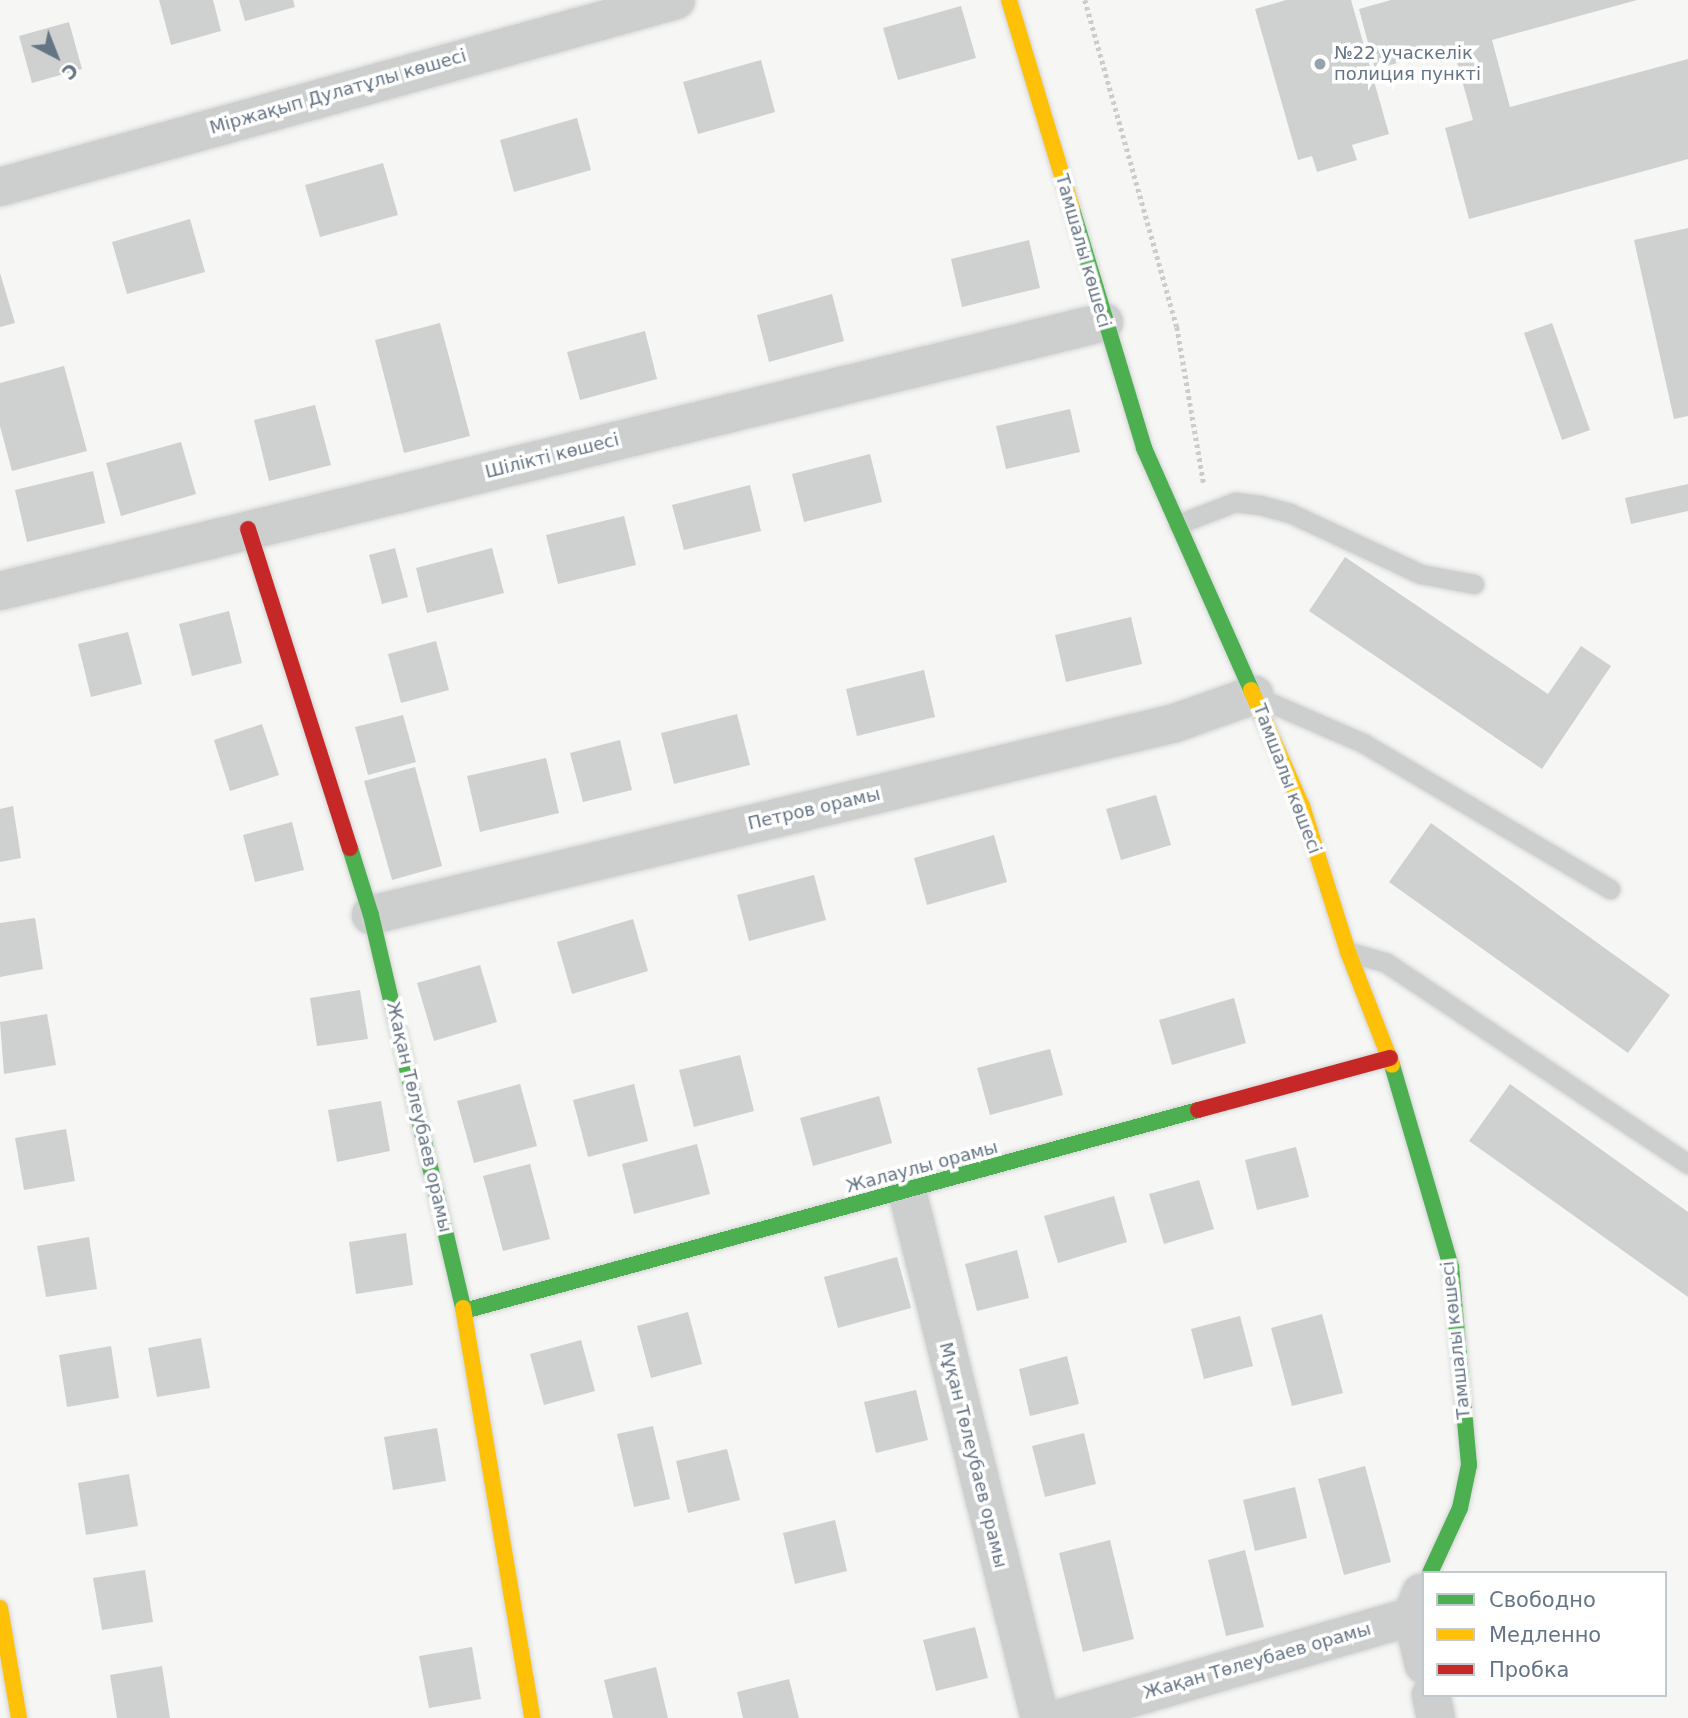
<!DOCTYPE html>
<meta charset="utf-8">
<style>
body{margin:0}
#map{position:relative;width:1688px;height:1718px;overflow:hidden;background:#f6f6f4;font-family:"DejaVu Sans",sans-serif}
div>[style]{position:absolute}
.building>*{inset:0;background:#cfd0d0}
.path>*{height:4.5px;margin-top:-2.25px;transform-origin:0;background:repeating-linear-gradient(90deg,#ccc 0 3.5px,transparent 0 7px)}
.roads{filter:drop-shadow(0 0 2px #d2d4d4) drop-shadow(0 0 2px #d2d4d4)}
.lane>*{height:19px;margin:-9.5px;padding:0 9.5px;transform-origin:9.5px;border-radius:9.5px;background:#cdcfcf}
.street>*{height:38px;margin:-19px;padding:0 19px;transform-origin:19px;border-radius:19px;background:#cdcfcf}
.fast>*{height:16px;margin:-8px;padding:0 8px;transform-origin:8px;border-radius:8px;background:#4caf50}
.slow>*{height:16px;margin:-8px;padding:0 8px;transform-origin:8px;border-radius:8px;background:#ffc107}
.jam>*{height:16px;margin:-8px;padding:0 8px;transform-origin:8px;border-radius:8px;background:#c62828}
.dots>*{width:19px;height:19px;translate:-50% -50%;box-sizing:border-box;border:4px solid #fff;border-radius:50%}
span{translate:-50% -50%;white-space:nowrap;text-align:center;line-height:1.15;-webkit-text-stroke:7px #fff;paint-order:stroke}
.poi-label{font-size:18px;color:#657585}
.left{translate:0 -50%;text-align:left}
.street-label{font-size:18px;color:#657585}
.legend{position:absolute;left:1422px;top:1571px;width:245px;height:126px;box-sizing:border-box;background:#fff;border:2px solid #c1c8ce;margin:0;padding:9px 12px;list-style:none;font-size:21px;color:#657585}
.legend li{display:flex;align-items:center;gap:14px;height:35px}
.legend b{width:35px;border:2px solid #c1c8ce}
.north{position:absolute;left:21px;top:21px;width:70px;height:70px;-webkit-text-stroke:5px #fff;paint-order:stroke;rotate:138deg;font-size:19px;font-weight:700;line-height:28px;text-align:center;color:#657585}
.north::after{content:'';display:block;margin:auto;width:24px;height:32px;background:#657585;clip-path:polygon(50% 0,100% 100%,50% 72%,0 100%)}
</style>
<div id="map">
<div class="building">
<div style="clip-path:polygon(159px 0,213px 0,221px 31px,171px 45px)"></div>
<div style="clip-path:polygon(239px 0,293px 0,295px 7px,245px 21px)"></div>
<div style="clip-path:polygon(1286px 0,1351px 0,1389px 134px,1352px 145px,1357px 160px,1317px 172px,1312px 156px,1298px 160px,1255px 9px)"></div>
<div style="clip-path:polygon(1391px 0,1637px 0,1492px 40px,1510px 107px,1688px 59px,1688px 159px,1469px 219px,1445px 128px,1473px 120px,1453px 48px,1375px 69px,1359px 9px)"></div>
<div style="clip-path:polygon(961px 6px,976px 58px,898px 80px,883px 28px)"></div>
<div style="clip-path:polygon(69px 22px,82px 69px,32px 83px,19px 36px)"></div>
<div style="clip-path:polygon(761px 60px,775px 112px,698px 134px,683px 82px)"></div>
<div style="clip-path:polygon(577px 118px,591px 170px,514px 192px,500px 140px)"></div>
<div style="clip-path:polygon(383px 163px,398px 215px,320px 237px,305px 185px)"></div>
<div style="clip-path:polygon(190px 219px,205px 272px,127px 294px,112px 242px)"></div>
<div style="clip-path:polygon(1688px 228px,1688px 416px,1674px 419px,1634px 240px)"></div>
<div style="clip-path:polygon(1029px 240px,1040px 288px,962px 307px,951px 259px)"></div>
<div style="clip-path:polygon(0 273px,15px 323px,0 327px)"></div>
<div style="clip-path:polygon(832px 294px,844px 341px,769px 362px,757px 315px)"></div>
<div style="clip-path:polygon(440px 323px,470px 436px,404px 453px,375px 340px)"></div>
<div style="clip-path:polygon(1552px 323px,1590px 430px,1562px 440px,1524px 333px)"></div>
<div style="clip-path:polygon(645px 331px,657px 379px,580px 400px,567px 352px)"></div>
<div style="clip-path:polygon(64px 366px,87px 451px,12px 471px,0 426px,0 383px)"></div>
<div style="clip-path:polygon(315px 405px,331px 465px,269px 481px,254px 420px)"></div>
<div style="clip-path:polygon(1070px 409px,1080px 452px,1006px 469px,996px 426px)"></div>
<div style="clip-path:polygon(181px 442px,196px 494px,121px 516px,106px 463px)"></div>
<div style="clip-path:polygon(870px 454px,882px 502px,804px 522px,792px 474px)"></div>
<div style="clip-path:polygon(93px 471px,105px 523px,27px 542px,15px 490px)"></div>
<div style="clip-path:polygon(1688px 484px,1688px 511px,1631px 524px,1625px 498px)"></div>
<div style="clip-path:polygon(750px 485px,761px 531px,684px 550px,672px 505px)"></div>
<div style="clip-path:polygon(624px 516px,636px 565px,558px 584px,546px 535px)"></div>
<div style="clip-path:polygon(395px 548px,408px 597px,382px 604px,369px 555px)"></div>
<div style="clip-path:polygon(492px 548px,504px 593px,427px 613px,416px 568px)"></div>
<div style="clip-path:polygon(1345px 557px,1548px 694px,1581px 646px,1611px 666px,1542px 769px,1309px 611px)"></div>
<div style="clip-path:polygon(229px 611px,242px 663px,192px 676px,179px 624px)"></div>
<div style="clip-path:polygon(1131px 617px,1142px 664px,1066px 682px,1055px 635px)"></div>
<div style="clip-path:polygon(128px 632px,142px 684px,91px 697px,78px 644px)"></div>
<div style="clip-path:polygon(436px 641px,449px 690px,401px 703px,388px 654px)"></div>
<div style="clip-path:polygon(924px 670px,935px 717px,857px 736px,846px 689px)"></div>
<div style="clip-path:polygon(737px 714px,750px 765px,674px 784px,661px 733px)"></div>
<div style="clip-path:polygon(403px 715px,416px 762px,368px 775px,355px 727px)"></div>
<div style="clip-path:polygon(262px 724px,279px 775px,230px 791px,214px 740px)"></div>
<div style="clip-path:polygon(620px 740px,632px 790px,583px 802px,570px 753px)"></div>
<div style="clip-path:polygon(546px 758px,559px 813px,480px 832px,467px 776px)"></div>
<div style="clip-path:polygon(415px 767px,442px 866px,392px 880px,364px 781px)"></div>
<div style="clip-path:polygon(1156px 795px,1171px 845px,1121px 860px,1106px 809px)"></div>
<div style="clip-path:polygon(13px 806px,21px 858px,0 862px,0 809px)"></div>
<div style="clip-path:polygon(292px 822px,304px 870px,255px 882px,243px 835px)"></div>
<div style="clip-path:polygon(1431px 823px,1670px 995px,1628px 1053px,1389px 882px)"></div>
<div style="clip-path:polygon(994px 835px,1007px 882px,927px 905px,914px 858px)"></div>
<div style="clip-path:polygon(814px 875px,826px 920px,749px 941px,737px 895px)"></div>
<div style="clip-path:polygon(35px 918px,43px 969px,0 977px,0 923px)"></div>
<div style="clip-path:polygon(633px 919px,648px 971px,572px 994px,557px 942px)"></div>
<div style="clip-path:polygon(480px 965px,497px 1022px,434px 1041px,417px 983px)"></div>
<div style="clip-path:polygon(360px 990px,368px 1039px,317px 1046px,310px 998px)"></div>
<div style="clip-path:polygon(1234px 998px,1246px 1043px,1172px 1065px,1159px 1020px)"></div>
<div style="clip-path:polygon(47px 1014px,56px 1065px,4px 1074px,0 1022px)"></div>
<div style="clip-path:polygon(1050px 1049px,1063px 1095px,990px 1115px,977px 1068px)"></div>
<div style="clip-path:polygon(740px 1055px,754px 1111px,694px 1127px,679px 1070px)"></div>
<div style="clip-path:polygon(520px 1084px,537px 1146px,474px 1163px,457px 1101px)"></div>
<div style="clip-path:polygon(634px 1084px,648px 1141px,588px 1157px,573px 1100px)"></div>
<div style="clip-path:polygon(1510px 1084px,1688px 1212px,1688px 1297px,1469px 1141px)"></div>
<div style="clip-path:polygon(879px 1096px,892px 1143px,813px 1166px,800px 1118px)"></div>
<div style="clip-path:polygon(381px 1101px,390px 1151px,337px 1162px,328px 1110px)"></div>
<div style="clip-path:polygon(66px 1129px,75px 1181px,24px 1190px,15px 1138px)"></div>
<div style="clip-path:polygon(697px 1144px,710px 1194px,634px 1214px,622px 1164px)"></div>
<div style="clip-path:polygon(1296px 1147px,1309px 1197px,1257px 1210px,1245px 1160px)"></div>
<div style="clip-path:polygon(530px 1164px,550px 1239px,503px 1251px,483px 1176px)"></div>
<div style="clip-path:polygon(1199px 1180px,1214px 1229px,1164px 1244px,1149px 1194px)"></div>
<div style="clip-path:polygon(1114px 1196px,1127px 1242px,1058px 1263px,1044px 1216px)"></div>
<div style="clip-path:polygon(406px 1233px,413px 1285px,356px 1294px,349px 1242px)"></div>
<div style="clip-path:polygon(89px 1237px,97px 1289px,46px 1297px,37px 1246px)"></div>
<div style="clip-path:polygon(1017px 1250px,1029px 1298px,977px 1311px,965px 1264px)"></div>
<div style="clip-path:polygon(897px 1257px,911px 1308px,838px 1328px,824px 1277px)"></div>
<div style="clip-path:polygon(688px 1312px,702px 1364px,651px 1378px,637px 1326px)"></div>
<div style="clip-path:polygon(1322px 1314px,1343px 1393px,1292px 1406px,1271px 1328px)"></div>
<div style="clip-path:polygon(1240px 1316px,1253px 1366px,1204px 1379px,1191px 1329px)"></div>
<div style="clip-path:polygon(201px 1338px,210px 1388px,157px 1397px,148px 1348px)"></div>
<div style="clip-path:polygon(581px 1340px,595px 1391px,544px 1405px,530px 1354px)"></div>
<div style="clip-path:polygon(111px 1346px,119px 1398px,67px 1407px,59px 1355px)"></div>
<div style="clip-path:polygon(1067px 1356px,1079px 1404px,1030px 1416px,1019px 1369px)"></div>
<div style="clip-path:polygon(916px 1390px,928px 1440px,876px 1453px,864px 1402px)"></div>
<div style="clip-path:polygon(653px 1426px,670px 1499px,634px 1507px,617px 1434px)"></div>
<div style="clip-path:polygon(437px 1428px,446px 1481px,393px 1490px,384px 1437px)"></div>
<div style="clip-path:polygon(1084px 1433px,1096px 1484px,1045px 1497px,1032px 1446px)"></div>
<div style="clip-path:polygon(727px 1449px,740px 1500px,688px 1513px,676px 1461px)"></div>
<div style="clip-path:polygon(1365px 1466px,1391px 1562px,1344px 1575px,1318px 1479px)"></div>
<div style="clip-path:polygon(129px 1474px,138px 1526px,86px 1535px,78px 1483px)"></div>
<div style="clip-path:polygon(1295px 1487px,1307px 1538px,1255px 1551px,1243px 1500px)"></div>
<div style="clip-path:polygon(835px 1520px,847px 1571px,795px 1584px,783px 1533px)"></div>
<div style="clip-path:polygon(1110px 1540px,1134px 1639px,1083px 1652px,1059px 1553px)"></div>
<div style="clip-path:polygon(1245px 1550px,1264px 1627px,1226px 1636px,1208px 1560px)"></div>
<div style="clip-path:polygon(145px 1570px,153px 1622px,102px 1630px,93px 1578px)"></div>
<div style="clip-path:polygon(975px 1627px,988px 1678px,936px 1691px,923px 1640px)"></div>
<div style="clip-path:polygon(472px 1647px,481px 1699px,429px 1708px,419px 1656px)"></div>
<div style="clip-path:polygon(162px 1666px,170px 1718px,117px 1718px,110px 1675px)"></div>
<div style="clip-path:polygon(656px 1667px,668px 1718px,613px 1718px,604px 1680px)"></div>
<div style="clip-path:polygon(789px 1679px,799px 1718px,743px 1718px,737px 1692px)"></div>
</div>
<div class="path">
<div style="left:1085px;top:0;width:340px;rotate:74.3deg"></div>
<div style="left:1177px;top:327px;width:160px;rotate:80.3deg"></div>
</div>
<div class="roads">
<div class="lane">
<div style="left:1178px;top:524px;width:61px;rotate:-21.1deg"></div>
<div style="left:1235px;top:502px;width:25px;rotate:7deg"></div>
<div style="left:1260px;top:505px;width:31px;rotate:15deg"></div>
<div style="left:1290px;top:513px;width:145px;rotate:25deg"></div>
<div style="left:1421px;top:574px;width:54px;rotate:10.7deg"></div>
<div style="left:1255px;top:696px;width:118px;rotate:23.5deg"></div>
<div style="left:1363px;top:743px;width:287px;rotate:30.6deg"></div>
<div style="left:1349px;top:952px;width:37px;rotate:16deg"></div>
<div style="left:1385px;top:962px;width:364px;rotate:33.7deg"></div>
</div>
<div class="street">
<div style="left:0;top:187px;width:701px;rotate:-15.46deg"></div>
<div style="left:0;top:591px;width:1136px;rotate:-13.69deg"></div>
<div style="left:371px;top:915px;width:827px;rotate:-13.43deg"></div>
<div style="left:1175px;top:723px;width:84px;rotate:-19.5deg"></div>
<div style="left:907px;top:1191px;width:544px;rotate:75.84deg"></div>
<div style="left:1421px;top:1593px;width:25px;rotate:111deg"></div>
<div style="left:1412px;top:1616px;width:50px;rotate:76.2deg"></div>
<div style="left:1431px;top:1695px;width:24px;rotate:78deg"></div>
<div style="left:1062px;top:1718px;width:365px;rotate:-16.2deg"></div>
</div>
<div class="fast">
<div style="left:1072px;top:209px;width:250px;rotate:73.2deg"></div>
<div style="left:1144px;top:448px;width:265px;rotate:66.1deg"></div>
<div style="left:350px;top:848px;width:70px;rotate:72.6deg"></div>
<div style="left:371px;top:915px;width:404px;rotate:76.8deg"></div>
<div style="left:1392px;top:1065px;width:210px;rotate:73.7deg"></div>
<div style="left:1451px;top:1267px;width:199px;rotate:84.8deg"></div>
<div style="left:1469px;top:1465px;width:44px;rotate:101.8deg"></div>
<div style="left:1460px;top:1508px;width:72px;rotate:114.8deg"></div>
<div style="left:464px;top:1311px;width:761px;rotate:-15.31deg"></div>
</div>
<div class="slow">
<div style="left:1009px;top:0;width:218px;rotate:73.2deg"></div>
<div style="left:1251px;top:690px;width:127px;rotate:66.3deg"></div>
<div style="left:1302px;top:806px;width:153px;rotate:72.5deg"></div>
<div style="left:1348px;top:952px;width:121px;rotate:68.7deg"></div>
<div style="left:463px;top:1308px;width:416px;rotate:80.4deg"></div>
<div style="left:0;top:1608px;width:112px;rotate:80.2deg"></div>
</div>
<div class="jam">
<div style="left:248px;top:529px;width:335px;rotate:72.3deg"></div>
<div style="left:1198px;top:1110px;width:199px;rotate:-15.2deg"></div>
</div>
</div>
<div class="dots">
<div style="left:1320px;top:64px;background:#98a2ac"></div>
</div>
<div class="poi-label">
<span class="left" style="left:1334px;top:64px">№22 учаскелік<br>полиция пункті</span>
</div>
<div class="street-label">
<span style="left:338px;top:92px;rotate:-16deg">Міржақып Дулатұлы көшесі</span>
<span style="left:1083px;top:251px;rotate:74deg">Тамшалы көшесі</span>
<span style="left:552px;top:456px;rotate:-14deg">Шілікті көшесі</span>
<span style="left:1287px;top:779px;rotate:69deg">Тамшалы көшесі</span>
<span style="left:814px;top:809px;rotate:-13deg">Петров орамы</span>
<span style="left:419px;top:1117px;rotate:77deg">Жақан Төлеубаев орамы</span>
<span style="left:922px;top:1167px;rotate:-15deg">Жалаулы орамы</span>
<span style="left:1456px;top:1340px;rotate:-96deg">Тамшалы көшесі</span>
<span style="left:973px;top:1455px;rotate:76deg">Мұқан Төлеубаев орамы</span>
<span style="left:1257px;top:1661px;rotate:-16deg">Жақан Төлеубаев орамы</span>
</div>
<ul class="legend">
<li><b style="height:9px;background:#4caf50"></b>Свободно</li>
<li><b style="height:9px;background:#ffc107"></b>Медленно</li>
<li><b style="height:9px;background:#c62828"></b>Пробка</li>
</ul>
<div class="north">С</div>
</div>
